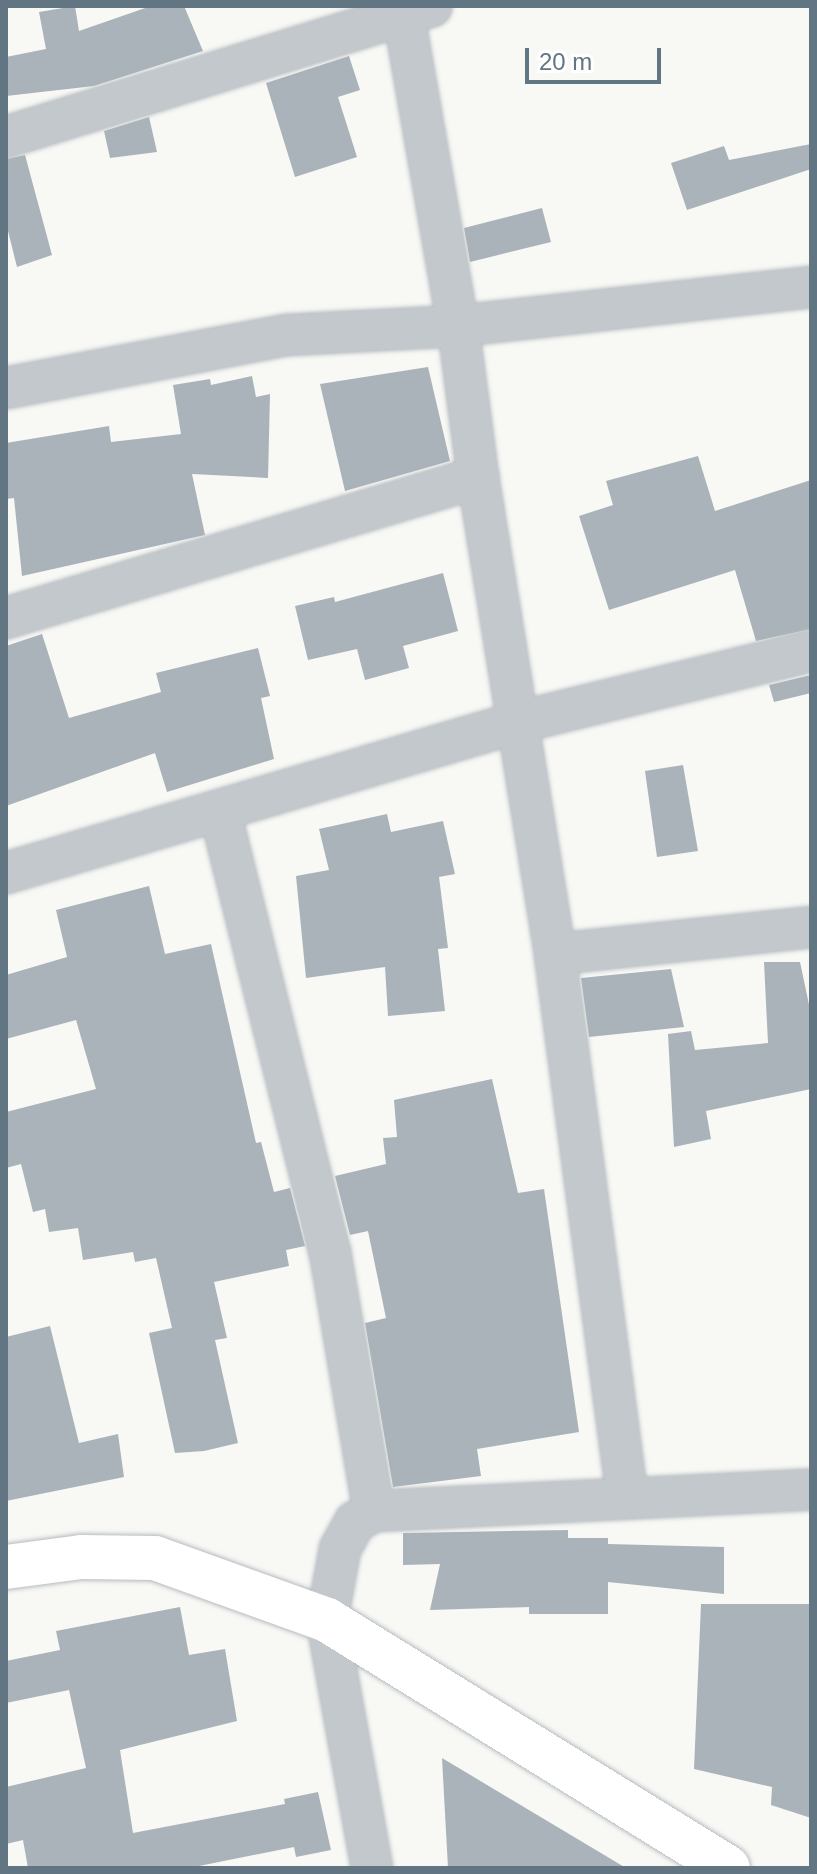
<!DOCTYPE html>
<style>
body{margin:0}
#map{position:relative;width:817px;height:1874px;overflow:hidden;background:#f8f8f5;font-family:Arial,sans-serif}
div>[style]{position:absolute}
.building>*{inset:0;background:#a9b3b9}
.roads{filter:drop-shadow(0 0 2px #b5bcc0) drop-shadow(0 0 2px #b5bcc0)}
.street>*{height:40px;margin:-20px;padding:0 20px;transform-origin:20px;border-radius:20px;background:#c3c8cc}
.secondary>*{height:44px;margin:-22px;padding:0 22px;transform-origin:22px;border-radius:22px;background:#fff}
span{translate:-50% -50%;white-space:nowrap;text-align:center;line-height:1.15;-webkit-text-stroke:8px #fff;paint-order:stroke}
.frame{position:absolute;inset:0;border:8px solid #617582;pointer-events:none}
.scale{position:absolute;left:525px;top:48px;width:136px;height:36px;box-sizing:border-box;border:4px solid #617582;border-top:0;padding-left:10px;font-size:24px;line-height:28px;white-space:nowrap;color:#617582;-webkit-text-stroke:6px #fff;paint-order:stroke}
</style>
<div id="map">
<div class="building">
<div style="clip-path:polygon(75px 6px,79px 31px,151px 6px,184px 6px,203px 51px,94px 86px,6px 96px,6px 57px,46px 49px,39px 12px)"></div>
<div style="clip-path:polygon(349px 56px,360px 90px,338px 97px,357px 157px,295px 177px,266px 83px)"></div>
<div style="clip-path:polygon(149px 117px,157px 152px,110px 158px,104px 131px)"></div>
<div style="clip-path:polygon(811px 144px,811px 169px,687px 210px,671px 163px,724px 146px,729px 160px)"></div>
<div style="clip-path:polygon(25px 155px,52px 255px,17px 267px,6px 223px,6px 159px)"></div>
<div style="clip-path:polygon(542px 208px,551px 242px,470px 262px,464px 228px)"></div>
<div style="clip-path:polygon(428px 367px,450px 461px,345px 491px,320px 384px)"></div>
<div style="clip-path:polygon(252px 376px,256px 397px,270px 394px,268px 478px,192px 474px,205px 535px,22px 576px,14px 498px,6px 499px,6px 443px,109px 426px,111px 442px,181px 434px,173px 385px,210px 379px,211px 385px)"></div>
<div style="clip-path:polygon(698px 456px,715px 511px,811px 480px,811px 629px,756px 641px,735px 570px,609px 610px,579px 516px,613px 505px,606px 481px)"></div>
<div style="clip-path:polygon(443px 573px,458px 631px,403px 646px,409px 668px,365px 680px,357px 649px,308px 660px,295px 606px,334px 597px,335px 602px)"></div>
<div style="clip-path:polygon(42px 634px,69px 718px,161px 692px,156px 673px,258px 648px,270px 696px,261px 698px,274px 759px,167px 792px,155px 753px,6px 806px,6px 646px)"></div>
<div style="clip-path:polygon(811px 675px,811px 693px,774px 702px,769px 685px)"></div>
<div style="clip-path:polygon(683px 765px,698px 851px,657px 857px,645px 771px)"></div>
<div style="clip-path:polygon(387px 814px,391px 832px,443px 821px,455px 874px,439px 877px,448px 948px,438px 949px,445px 1011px,388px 1016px,385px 967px,306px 978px,296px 876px,329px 870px,319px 829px)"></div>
<div style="clip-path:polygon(149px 886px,165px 954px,211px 944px,256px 1143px,261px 1142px,274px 1192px,290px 1188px,305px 1246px,286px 1250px,289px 1266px,214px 1282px,227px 1338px,215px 1340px,238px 1443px,204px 1451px,175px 1453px,149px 1333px,172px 1328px,156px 1258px,135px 1262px,133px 1252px,83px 1260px,78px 1228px,49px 1232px,45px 1209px,33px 1212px,21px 1164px,6px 1168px,6px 1112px,96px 1089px,76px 1020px,6px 1039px,6px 975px,67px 957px,56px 910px)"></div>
<div style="clip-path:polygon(764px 962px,800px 962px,811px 1014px,811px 1089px,706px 1111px,711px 1139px,674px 1147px,668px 1034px,691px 1031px,695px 1050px,768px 1043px)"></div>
<div style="clip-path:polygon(671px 969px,684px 1027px,589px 1037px,581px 978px)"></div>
<div style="clip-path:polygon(492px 1079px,518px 1193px,544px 1189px,579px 1432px,477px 1449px,481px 1476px,393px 1487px,365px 1323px,386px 1318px,368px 1231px,350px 1235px,335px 1176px,386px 1164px,383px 1138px,397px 1137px,394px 1100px)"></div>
<div style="clip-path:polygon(50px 1326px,79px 1443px,118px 1434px,124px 1477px,6px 1501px,6px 1337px)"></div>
<div style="clip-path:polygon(568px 1530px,568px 1538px,608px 1538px,608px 1544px,724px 1547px,724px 1594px,608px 1582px,608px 1614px,529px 1614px,529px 1607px,430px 1610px,440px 1564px,403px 1565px,403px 1533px)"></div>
<div style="clip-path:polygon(701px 1604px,811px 1604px,811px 1818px,771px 1805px,772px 1787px,694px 1769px)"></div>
<div style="clip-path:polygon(180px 1607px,189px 1655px,225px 1649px,237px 1721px,120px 1750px,133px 1833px,285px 1804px,284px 1799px,318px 1792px,331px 1850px,296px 1857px,294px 1847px,189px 1868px,28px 1868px,23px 1840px,6px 1844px,6px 1787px,86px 1768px,69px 1690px,6px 1703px,6px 1661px,60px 1650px,56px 1631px)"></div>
<div style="clip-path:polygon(442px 1758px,626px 1868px,448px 1868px)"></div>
</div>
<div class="roads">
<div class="street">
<div style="left:6px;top:137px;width:445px;rotate:-17.1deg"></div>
<div style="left:6px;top:388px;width:286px;rotate:-10.7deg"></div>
<div style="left:287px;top:335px;width:171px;rotate:-3deg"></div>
<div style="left:458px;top:326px;width:355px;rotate:-6.3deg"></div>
<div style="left:478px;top:477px;width:483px;rotate:80.8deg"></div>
<div style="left:555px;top:954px;width:546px;rotate:82.42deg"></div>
<div style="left:6px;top:618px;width:493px;rotate:-16.6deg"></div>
<div style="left:478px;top:477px;width:152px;rotate:-97.5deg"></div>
<div style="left:458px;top:326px;width:315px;rotate:-99.9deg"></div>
<div style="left:220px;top:812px;width:454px;rotate:76deg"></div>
<div style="left:330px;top:1252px;width:263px;rotate:80.4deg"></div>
<div style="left:6px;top:873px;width:531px;rotate:-16.42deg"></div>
<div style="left:515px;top:723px;width:305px;rotate:-13.7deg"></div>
<div style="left:555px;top:954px;width:257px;rotate:-6deg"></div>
<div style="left:372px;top:1868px;width:252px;rotate:-100.3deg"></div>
<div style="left:327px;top:1620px;width:72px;rotate:-79.6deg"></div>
<div style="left:340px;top:1549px;width:31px;rotate:-61deg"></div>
<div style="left:355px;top:1522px;width:22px;rotate:-30deg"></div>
<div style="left:374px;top:1511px;width:438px;rotate:-2.8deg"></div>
</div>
<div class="secondary">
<div style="left:6px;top:1567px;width:76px;rotate:-7.6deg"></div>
<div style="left:81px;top:1557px;width:74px;rotate:0.8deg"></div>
<div style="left:155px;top:1558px;width:183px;rotate:19.8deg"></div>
<div style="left:327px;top:1620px;width:471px;rotate:31.7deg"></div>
</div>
</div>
<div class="frame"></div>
<div class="scale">20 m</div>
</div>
